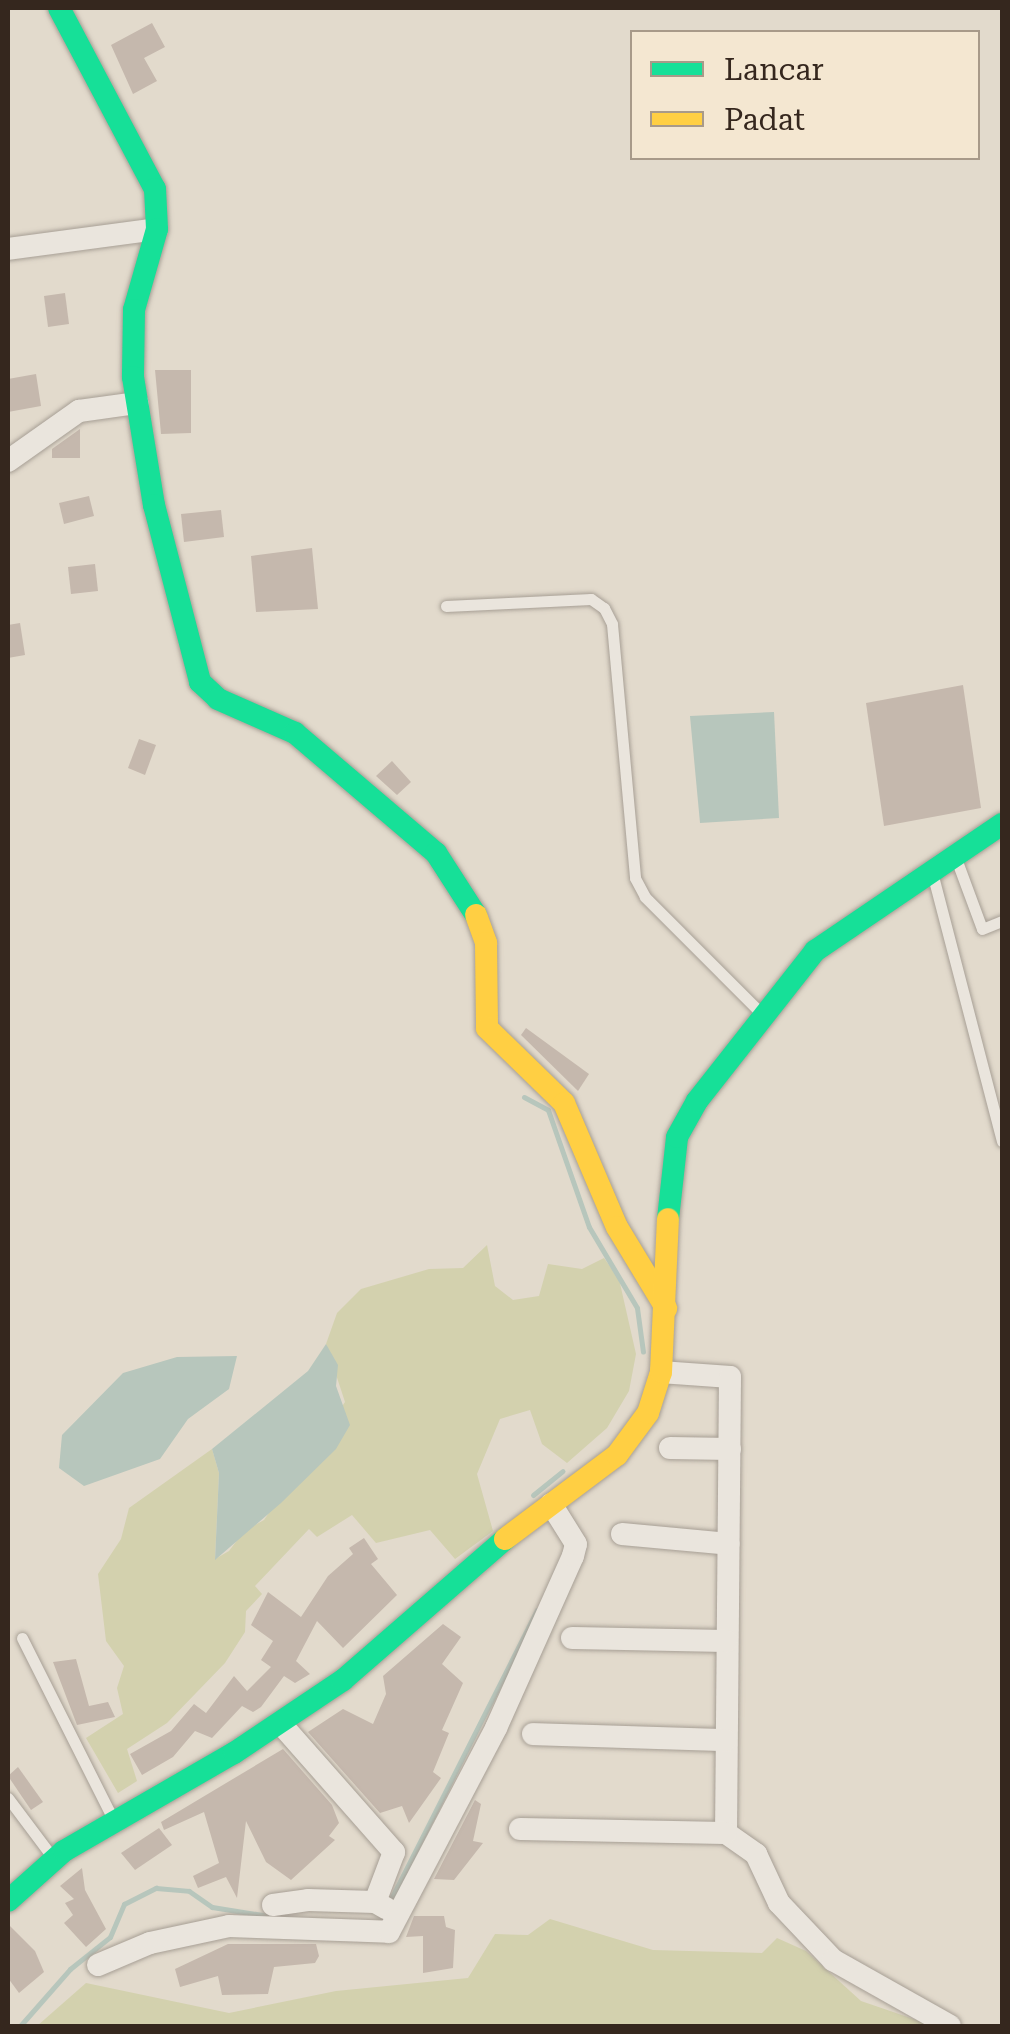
<!DOCTYPE html>
<style>
body{margin:0}
#map{position:relative;width:1010px;height:2034px;overflow:hidden;background:#e2dacc;font-family:"Roboto Serif",serif}
div>[style]{position:absolute}
.green>*{inset:0;background:#d3d1ae}
.water>*{inset:0;background:#b7c6bc}
.stream>*{height:5px;margin:-2.5px;padding:0 2.5px;transform-origin:2.5px;border-radius:2.5px;background:#b7c6bc}
.building>*{inset:0;background:#c5b8ad}
.roads{filter:drop-shadow(0 0 2px #a79f95) drop-shadow(0 0 2px #a79f95)}
.lane>*{height:11px;margin:-5.5px;padding:0 5.5px;transform-origin:5.5px;border-radius:5.5px;background:#eae5dd}
.street>*{height:22px;margin:-11px;padding:0 11px;transform-origin:11px;border-radius:11px;background:#eae5dd}
.fast>*{height:22px;margin:-11px;padding:0 11px;transform-origin:11px;border-radius:11px;background:#16e098}
.slow>*{height:22px;margin:-11px;padding:0 11px;transform-origin:11px;border-radius:11px;background:#ffcf43}
span{translate:-50% -50%;white-space:nowrap;text-align:center;line-height:1.15;-webkit-text-stroke:10px #f4e7d1;paint-order:stroke}
.frame{position:absolute;inset:0;border:10px solid #35271e;pointer-events:none}
.legend{position:absolute;left:630px;top:30px;width:350px;height:130px;box-sizing:border-box;background:#f4e7d1;border:2px solid #a89a89;margin:0;padding:12px 18px;list-style:none;font-size:30px;color:#35271e}
.legend li{display:flex;align-items:center;gap:20px;height:50px}
.legend b{width:50px;border:2px solid #a89a89}
</style>
<div id="map">
<div class="green">
<div style="clip-path:polygon(487px 1245px,495px 1286px,513px 1300px,539px 1296px,548px 1264px,582px 1269px,604px 1258px,619px 1279px,636px 1354px,629px 1391px,607px 1428px,567px 1463px,542px 1444px,530px 1410px,500px 1419px,477px 1474px,493px 1531px,455px 1559px,430px 1530px,376px 1543px,352px 1515px,317px 1537px,309px 1529px,255px 1586px,262px 1594px,246px 1611px,245px 1632px,225px 1663px,167px 1723px,127px 1749px,137px 1781px,118px 1793px,86px 1738px,123px 1714px,117px 1688px,124px 1666px,106px 1641px,98px 1574px,121px 1539px,129px 1508px,212px 1449px,219px 1473px,215px 1559px,229px 1551px,244px 1531px,264px 1520px,345px 1402px,326px 1344px,337px 1313px,361px 1289px,429px 1269px,463px 1268px)"></div>
<div style="clip-path:polygon(550px 1919px,653px 1950px,762px 1953px,777px 1938px,806px 1951px,861px 2001px,934px 2026px,37px 2026px,86px 1983px,229px 2013px,336px 1991px,468px 1978px,495px 1934px,528px 1935px)"></div>
</div>
<div class="water">
<div style="clip-path:polygon(774px 712px,779px 818px,700px 823px,690px 716px)"></div>
<div style="clip-path:polygon(326px 1344px,338px 1365px,336px 1386px,350px 1425px,336px 1449px,281px 1503px,215px 1560px,219px 1473px,212px 1449px,308px 1371px)"></div>
<div style="clip-path:polygon(237px 1356px,229px 1389px,188px 1419px,160px 1459px,84px 1486px,59px 1468px,62px 1435px,123px 1373px,177px 1357px)"></div>
</div>
<div class="stream">
<div style="left:524px;top:1097px;width:27px;rotate:28deg"></div>
<div style="left:548px;top:1110px;width:124px;rotate:70.7deg"></div>
<div style="left:589px;top:1227px;width:94px;rotate:59.3deg"></div>
<div style="left:637px;top:1308px;width:44px;rotate:82.2deg"></div>
<div style="left:533px;top:1495px;width:38px;rotate:-39deg"></div>
<div style="left:389px;top:1903px;width:328px;rotate:-63.2deg"></div>
<div style="left:20px;top:2026px;width:76px;rotate:-48.7deg"></div>
<div style="left:70px;top:1969px;width:51px;rotate:-38.7deg"></div>
<div style="left:110px;top:1937px;width:36px;rotate:-67deg"></div>
<div style="left:124px;top:1904px;width:36px;rotate:-27deg"></div>
<div style="left:156px;top:1888px;width:33px;rotate:5deg"></div>
<div style="left:189px;top:1891px;width:28px;rotate:35deg"></div>
<div style="left:212px;top:1907px;width:57px;rotate:9.1deg"></div>
</div>
<div class="building">
<div style="clip-path:polygon(152px 23px,165px 47px,144px 58px,157px 81px,133px 94px,111px 45px)"></div>
<div style="clip-path:polygon(65px 293px,69px 324px,48px 327px,44px 296px)"></div>
<div style="clip-path:polygon(155px 370px,191px 370px,191px 433px,161px 434px)"></div>
<div style="clip-path:polygon(36px 374px,41px 406px,8px 412px,8px 379px)"></div>
<div style="clip-path:polygon(80px 429px,80px 458px,52px 458px,52px 449px)"></div>
<div style="clip-path:polygon(89px 496px,94px 516px,64px 524px,59px 503px)"></div>
<div style="clip-path:polygon(221px 510px,224px 537px,184px 542px,181px 514px)"></div>
<div style="clip-path:polygon(312px 548px,318px 609px,256px 612px,251px 556px)"></div>
<div style="clip-path:polygon(95px 564px,98px 591px,71px 594px,68px 567px)"></div>
<div style="clip-path:polygon(20px 623px,25px 655px,8px 658px,8px 625px)"></div>
<div style="clip-path:polygon(963px 685px,981px 808px,884px 826px,866px 703px)"></div>
<div style="clip-path:polygon(139px 739px,156px 745px,145px 775px,128px 768px)"></div>
<div style="clip-path:polygon(392px 761px,411px 782px,397px 795px,376px 776px)"></div>
<div style="clip-path:polygon(526px 1028px,589px 1074px,578px 1091px,521px 1035px)"></div>
<div style="clip-path:polygon(364px 1538px,378px 1559px,371px 1564px,397px 1595px,343px 1648px,317px 1621px,296px 1661px,310px 1674px,295px 1683px,284px 1676px,261px 1707px,253px 1712px,242px 1706px,212px 1738px,195px 1731px,173px 1757px,142px 1775px,130px 1754px,171px 1731px,194px 1704px,206px 1713px,234px 1676px,247px 1691px,271px 1667px,261px 1660px,273px 1641px,251px 1625px,268px 1592px,301px 1617px,328px 1576px,353px 1554px,349px 1548px)"></div>
<div style="clip-path:polygon(443px 1624px,461px 1637px,442px 1664px,463px 1683px,442px 1730px,449px 1733px,433px 1772px,441px 1778px,409px 1823px,402px 1806px,380px 1813px,308px 1732px,343px 1709px,373px 1724px,386px 1694px,383px 1676px)"></div>
<div style="clip-path:polygon(76px 1659px,89px 1706px,108px 1702px,115px 1717px,77px 1725px,53px 1662px)"></div>
<div style="clip-path:polygon(283px 1749px,332px 1805px,339px 1823px,329px 1836px,335px 1840px,291px 1880px,266px 1862px,246px 1821px,237px 1898px,226px 1877px,198px 1888px,193px 1876px,219px 1863px,204px 1812px,164px 1830px,161px 1822px)"></div>
<div style="clip-path:polygon(18px 1767px,43px 1802px,31px 1810px,8px 1776px)"></div>
<div style="clip-path:polygon(475px 1800px,481px 1804px,473px 1841px,483px 1843px,454px 1880px,434px 1879px)"></div>
<div style="clip-path:polygon(159px 1828px,172px 1845px,135px 1870px,121px 1853px)"></div>
<div style="clip-path:polygon(82px 1868px,85px 1890px,106px 1929px,86px 1947px,64px 1923px,73px 1915px,65px 1903px,74px 1899px,60px 1886px)"></div>
<div style="clip-path:polygon(414px 1916px,444px 1916px,446px 1927px,455px 1930px,453px 1968px,423px 1973px,423px 1936px,406px 1937px)"></div>
<div style="clip-path:polygon(8px 1924px,35px 1951px,44px 1972px,19px 1993px,8px 1978px)"></div>
<div style="clip-path:polygon(228px 1944px,316px 1944px,319px 1956px,315px 1963px,274px 1967px,268px 1994px,222px 1995px,218px 1976px,180px 1987px,175px 1969px)"></div>
</div>
<div class="roads">
<div class="lane">
<div style="left:446px;top:606px;width:145px;rotate:-2.8deg"></div>
<div style="left:591px;top:599px;width:16px;rotate:35deg"></div>
<div style="left:604px;top:608px;width:18px;rotate:63deg"></div>
<div style="left:612px;top:624px;width:255px;rotate:84.8deg"></div>
<div style="left:635px;top:878px;width:21px;rotate:62deg"></div>
<div style="left:645px;top:897px;width:160px;rotate:45deg"></div>
<div style="left:958px;top:864px;width:69px;rotate:69.7deg"></div>
<div style="left:982px;top:929px;width:22px;rotate:-22deg"></div>
<div style="left:934px;top:880px;width:270px;rotate:75.4deg"></div>
<div style="left:22px;top:1638px;width:200px;rotate:63.3deg"></div>
<div style="left:8px;top:1798px;width:70px;rotate:53.1deg"></div>
</div>
<div class="street">
<div style="left:8px;top:249px;width:150px;rotate:-7.6deg"></div>
<div style="left:8px;top:461px;width:87px;rotate:-35.2deg"></div>
<div style="left:79px;top:411px;width:59px;rotate:-7.9deg"></div>
<div style="left:661px;top:1372px;width:69px;rotate:4.1deg"></div>
<div style="left:730px;top:1377px;width:456px;rotate:90.5deg"></div>
<div style="left:726px;top:1833px;width:37px;rotate:35deg"></div>
<div style="left:756px;top:1854px;width:54px;rotate:64.9deg"></div>
<div style="left:779px;top:1903px;width:79px;rotate:46.5deg"></div>
<div style="left:833px;top:1960px;width:134px;rotate:29.4deg"></div>
<div style="left:670px;top:1448px;width:60px;rotate:1deg"></div>
<div style="left:622px;top:1534px;width:107px;rotate:5.3deg"></div>
<div style="left:572px;top:1638px;width:155px;rotate:1.1deg"></div>
<div style="left:281px;top:1724px;width:171px;rotate:48.6deg"></div>
<div style="left:394px;top:1852px;width:53px;rotate:110.8deg"></div>
<div style="left:533px;top:1734px;width:193px;rotate:1.8deg"></div>
<div style="left:520px;top:1829px;width:206px;rotate:1.1deg"></div>
<div style="left:273px;top:1905px;width:35px;rotate:-8deg"></div>
<div style="left:308px;top:1900px;width:67px;rotate:1.7deg"></div>
<div style="left:375px;top:1902px;width:13px;rotate:29deg"></div>
<div style="left:98px;top:1965px;width:56px;rotate:-22.9deg"></div>
<div style="left:150px;top:1943px;width:81px;rotate:-12.1deg"></div>
<div style="left:229px;top:1926px;width:160px;rotate:2.1deg"></div>
<div style="left:389px;top:1932px;width:230px;rotate:-62.3deg"></div>
<div style="left:496px;top:1728px;width:188px;rotate:-65.9deg"></div>
<div style="left:573px;top:1556px;width:12px;rotate:-76deg"></div>
<div style="left:576px;top:1544px;width:47px;rotate:-122deg"></div>
</div>
<div class="fast">
<div style="left:59px;top:8px;width:205px;rotate:62.1deg"></div>
<div style="left:155px;top:189px;width:40px;rotate:87.1deg"></div>
<div style="left:157px;top:229px;width:84px;rotate:105.9deg"></div>
<div style="left:134px;top:310px;width:67px;rotate:90.9deg"></div>
<div style="left:133px;top:377px;width:130px;rotate:80.7deg"></div>
<div style="left:154px;top:505px;width:183px;rotate:75.4deg"></div>
<div style="left:200px;top:682px;width:25px;rotate:43deg"></div>
<div style="left:218px;top:699px;width:84px;rotate:23.8deg"></div>
<div style="left:295px;top:733px;width:185px;rotate:40.4deg"></div>
<div style="left:436px;top:853px;width:74px;rotate:57.2deg"></div>
<div style="left:668px;top:1219px;width:82px;rotate:-83.7deg"></div>
<div style="left:677px;top:1137px;width:41px;rotate:-60.9deg"></div>
<div style="left:697px;top:1101px;width:191px;rotate:-51.8deg"></div>
<div style="left:815px;top:951px;width:226px;rotate:-34.2deg"></div>
<div style="left:8px;top:1901px;width:75px;rotate:-41.8deg"></div>
<div style="left:64px;top:1851px;width:196px;rotate:-30deg"></div>
<div style="left:234px;top:1753px;width:131px;rotate:-33.8deg"></div>
<div style="left:343px;top:1680px;width:215px;rotate:-41deg"></div>
</div>
<div class="slow">
<div style="left:476px;top:915px;width:30px;rotate:70deg"></div>
<div style="left:486px;top:943px;width:85px;rotate:89.3deg"></div>
<div style="left:487px;top:1028px;width:107px;rotate:44.2deg"></div>
<div style="left:564px;top:1103px;width:135px;rotate:66.9deg"></div>
<div style="left:617px;top:1227px;width:95px;rotate:58.8deg"></div>
<div style="left:505px;top:1539px;width:140px;rotate:-36.9deg"></div>
<div style="left:617px;top:1455px;width:52px;rotate:-53.6deg"></div>
<div style="left:648px;top:1413px;width:43px;rotate:-72.4deg"></div>
<div style="left:661px;top:1372px;width:153px;rotate:-87.4deg"></div>
</div>
</div>
<div class="frame"></div>
<ul class="legend">
<li><b style="height:12px;background:#16e098"></b>Lancar</li>
<li><b style="height:12px;background:#ffcf43"></b>Padat</li>
</ul>
</div>
